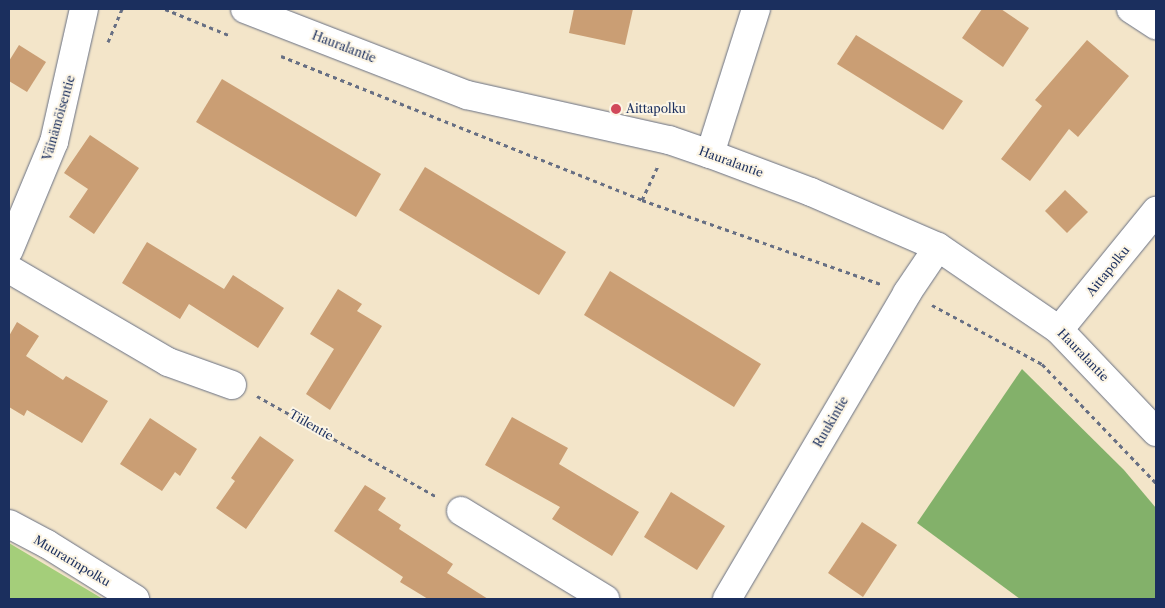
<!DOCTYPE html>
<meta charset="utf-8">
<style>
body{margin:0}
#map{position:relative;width:1165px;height:608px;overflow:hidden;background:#f3e5c9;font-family:"Libre Caslon Text",serif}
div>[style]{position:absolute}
.green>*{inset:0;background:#a4ce7a}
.forest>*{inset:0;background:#83b16a}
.building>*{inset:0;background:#ca9e74}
.path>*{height:3px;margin-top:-1.5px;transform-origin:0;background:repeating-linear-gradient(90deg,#676f83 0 4px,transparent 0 8px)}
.roads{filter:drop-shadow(0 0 1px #676f83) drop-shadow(0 0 1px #676f83)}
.street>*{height:28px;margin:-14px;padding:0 14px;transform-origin:14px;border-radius:14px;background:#fff}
.dots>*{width:14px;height:14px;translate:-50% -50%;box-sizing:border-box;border:2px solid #fcf5e5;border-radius:50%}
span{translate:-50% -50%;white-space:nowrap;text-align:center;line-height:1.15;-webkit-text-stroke:4px #fcf5e5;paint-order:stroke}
.street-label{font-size:12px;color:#1b2f5e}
.poi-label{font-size:12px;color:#1b2f5e}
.left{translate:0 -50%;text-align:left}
.frame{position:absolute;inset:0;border:10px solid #1b2f5e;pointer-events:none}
</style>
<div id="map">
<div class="green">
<div style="clip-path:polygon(9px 543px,103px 599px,9px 599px)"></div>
</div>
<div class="forest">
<div style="clip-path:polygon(1022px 369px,1124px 470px,1156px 508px,1156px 599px,1020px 599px,917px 523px)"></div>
</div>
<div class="building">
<div style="clip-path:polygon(574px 9px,633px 9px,625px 45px,569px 33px)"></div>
<div style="clip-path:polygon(982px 9px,1001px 9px,1029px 28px,1003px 67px,962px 38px)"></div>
<div style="clip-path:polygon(856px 35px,963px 101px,943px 130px,837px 64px)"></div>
<div style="clip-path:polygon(1087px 40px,1129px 76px,1078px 137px,1069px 129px,1030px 181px,1001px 159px,1042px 106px,1035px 100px)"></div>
<div style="clip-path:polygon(19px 45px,46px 62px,27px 92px,9px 81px,9px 61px)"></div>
<div style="clip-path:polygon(222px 79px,381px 174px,356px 217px,196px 122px)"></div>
<div style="clip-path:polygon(90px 135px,139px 168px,94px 234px,69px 217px,88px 189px,64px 173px)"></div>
<div style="clip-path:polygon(425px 167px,566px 252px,539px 295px,399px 210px)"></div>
<div style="clip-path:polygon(1065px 190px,1088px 212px,1067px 233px,1045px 211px)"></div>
<div style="clip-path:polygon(147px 242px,224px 289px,233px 275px,284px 308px,258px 348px,189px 304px,180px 319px,122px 283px)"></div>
<div style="clip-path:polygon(610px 271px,761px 364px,734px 407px,584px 315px)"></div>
<div style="clip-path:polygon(338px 289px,362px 304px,357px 311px,382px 326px,330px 410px,306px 394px,334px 349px,310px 334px)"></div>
<div style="clip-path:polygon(17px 322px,39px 336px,26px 356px,63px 380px,66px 376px,108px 401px,82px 443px,27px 410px,24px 416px,9px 407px,9px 336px)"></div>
<div style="clip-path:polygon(512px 417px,568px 448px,559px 464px,639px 512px,612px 556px,552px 519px,560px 507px,485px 465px)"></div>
<div style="clip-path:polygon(150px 418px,197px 449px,180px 476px,175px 472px,162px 491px,120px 464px)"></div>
<div style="clip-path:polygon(260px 436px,294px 460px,246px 529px,216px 508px,235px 481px,231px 478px)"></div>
<div style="clip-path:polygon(365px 485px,386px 498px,378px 510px,401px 525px,399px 529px,453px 564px,447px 573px,488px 599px,428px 599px,400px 582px,403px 577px,334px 531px)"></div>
<div style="clip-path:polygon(671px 492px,725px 526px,697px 570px,644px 537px)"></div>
<div style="clip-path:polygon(862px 522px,897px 545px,863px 597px,828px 573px)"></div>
</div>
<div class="path">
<div style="left:165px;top:9px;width:71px;rotate:22.2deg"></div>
<div style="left:108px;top:42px;width:36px;rotate:-67deg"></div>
<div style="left:281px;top:56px;width:389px;rotate:21.7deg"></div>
<div style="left:642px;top:200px;width:253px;rotate:19.4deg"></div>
<div style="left:642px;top:200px;width:38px;rotate:-65deg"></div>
<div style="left:932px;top:305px;width:125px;rotate:28.2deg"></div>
<div style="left:1042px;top:364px;width:165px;rotate:46.2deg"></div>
<div style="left:257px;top:396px;width:206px;rotate:29.3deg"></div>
</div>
<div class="roads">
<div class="street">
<div style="left:245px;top:9px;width:238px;rotate:21.2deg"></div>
<div style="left:467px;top:95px;width:207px;rotate:12.6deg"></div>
<div style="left:669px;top:140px;width:43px;rotate:18.9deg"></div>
<div style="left:710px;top:154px;width:108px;rotate:20.6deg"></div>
<div style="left:811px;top:192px;width:138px;rotate:23.4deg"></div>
<div style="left:938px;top:247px;width:147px;rotate:34.4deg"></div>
<div style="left:1059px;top:330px;width:141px;rotate:46.4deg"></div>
<div style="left:1131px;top:9px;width:30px;rotate:33deg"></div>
<div style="left:710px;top:154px;width:152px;rotate:-72.4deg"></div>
<div style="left:9px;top:250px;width:117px;rotate:-67.4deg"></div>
<div style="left:54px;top:142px;width:136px;rotate:-77.3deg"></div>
<div style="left:9px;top:269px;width:184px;rotate:30.3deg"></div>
<div style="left:168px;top:362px;width:68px;rotate:19.8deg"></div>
<div style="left:1059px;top:330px;width:154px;rotate:-50.8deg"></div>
<div style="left:461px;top:511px;width:169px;rotate:31.4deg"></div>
<div style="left:9px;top:524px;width:43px;rotate:27.8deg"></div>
<div style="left:47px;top:544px;width:104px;rotate:32deg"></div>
<div style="left:727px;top:599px;width:355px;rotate:-59.5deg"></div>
<div style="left:907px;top:293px;width:55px;rotate:-56deg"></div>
</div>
</div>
<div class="dots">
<div style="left:616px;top:109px;background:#d1495b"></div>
</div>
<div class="street-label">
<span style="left:344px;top:47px;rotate:21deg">Hauralantie</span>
<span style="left:59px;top:118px;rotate:-74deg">Väinämöisentie</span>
<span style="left:731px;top:162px;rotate:20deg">Hauralantie</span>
<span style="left:1108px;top:271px;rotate:-51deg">Aittapolku</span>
<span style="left:1083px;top:355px;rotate:46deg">Hauralantie</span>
<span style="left:831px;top:422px;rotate:-60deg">Ruukintie</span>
<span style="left:311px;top:425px;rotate:30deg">Tiilentie</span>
<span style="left:72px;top:561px;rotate:31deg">Muurarinpolku</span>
</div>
<div class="poi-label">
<span class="left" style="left:626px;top:109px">Aittapolku</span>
</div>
<div class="frame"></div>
</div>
